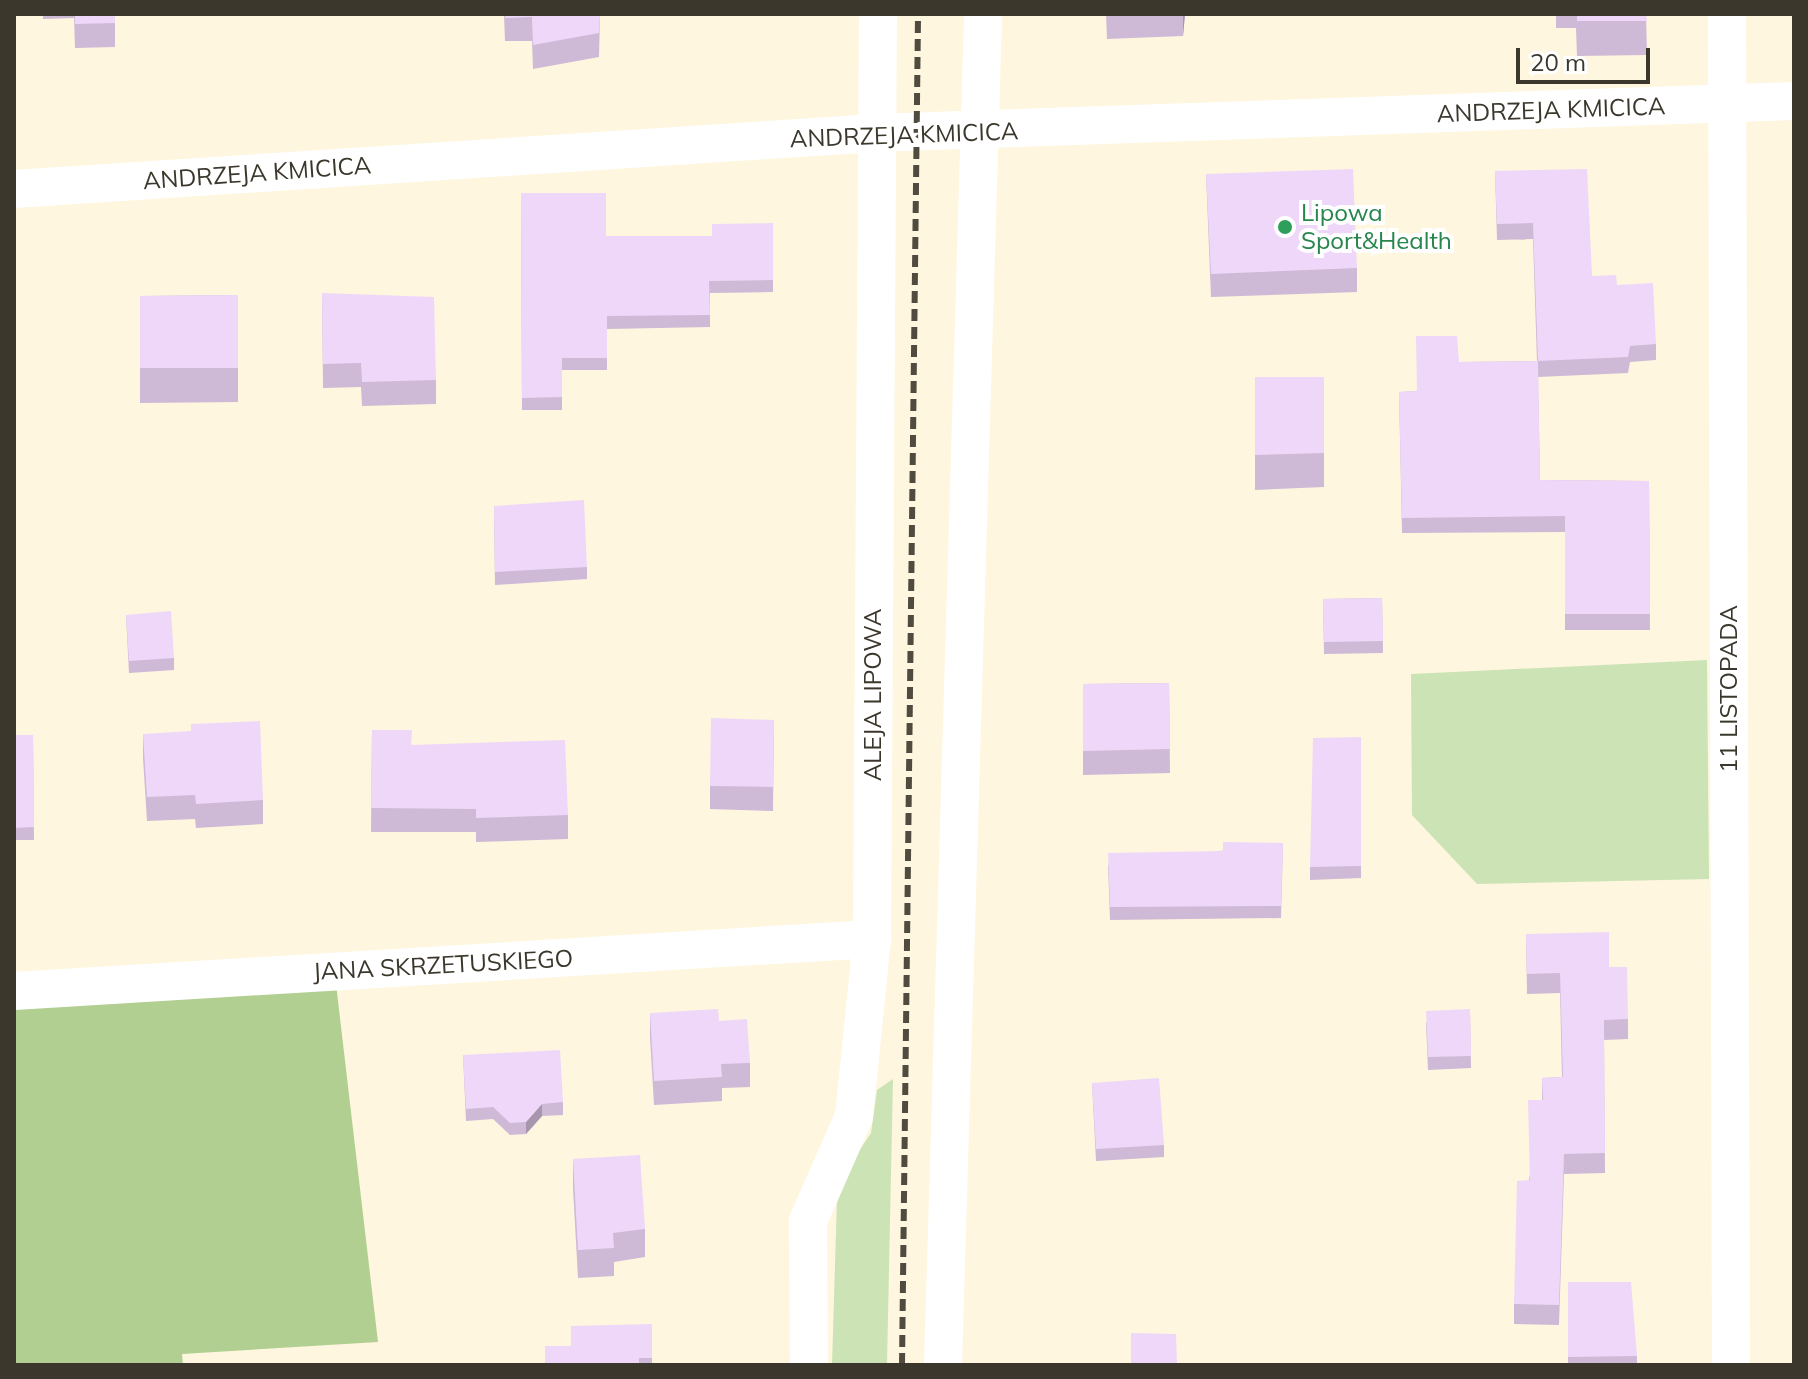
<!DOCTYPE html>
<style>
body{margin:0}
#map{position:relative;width:1808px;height:1379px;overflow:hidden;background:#fef6df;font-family:Mulish,sans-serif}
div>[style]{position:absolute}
.green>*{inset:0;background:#cce3b5}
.forest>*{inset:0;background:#b1cf91}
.minor>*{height:38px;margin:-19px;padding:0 19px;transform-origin:19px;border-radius:19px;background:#fff}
.rail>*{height:6px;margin-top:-3px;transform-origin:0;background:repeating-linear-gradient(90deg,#4f4b3f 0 12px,transparent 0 18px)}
.wall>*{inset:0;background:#ceb9d6}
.shaded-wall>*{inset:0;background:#a796ae}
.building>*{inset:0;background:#efd7f9}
.dots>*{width:22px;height:22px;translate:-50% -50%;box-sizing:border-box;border:4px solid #fff;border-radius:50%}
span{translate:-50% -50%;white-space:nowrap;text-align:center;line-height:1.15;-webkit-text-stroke:8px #fff;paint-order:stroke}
.street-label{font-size:24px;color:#3b372c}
.leisure-label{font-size:24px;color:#27864d}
.left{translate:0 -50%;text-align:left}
.frame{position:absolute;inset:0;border:16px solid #3b372c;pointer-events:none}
.scale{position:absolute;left:1516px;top:48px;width:134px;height:36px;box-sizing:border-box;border:4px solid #3b372c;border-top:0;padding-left:10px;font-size:24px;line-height:28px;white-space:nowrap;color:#3b372c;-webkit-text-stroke:6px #fff;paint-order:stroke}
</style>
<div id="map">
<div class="green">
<div style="clip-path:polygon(1707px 660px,1709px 879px,1477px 884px,1412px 815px,1411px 674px)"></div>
<div style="clip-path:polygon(893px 1079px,887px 1365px,832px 1365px,837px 1198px,843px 1175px,871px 1133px,877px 1090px)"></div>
</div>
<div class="forest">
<div style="clip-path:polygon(336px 984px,378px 1342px,182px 1354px,183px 1365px,14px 1365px,14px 1006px)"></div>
</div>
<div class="minor">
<div style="left:1727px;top:14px;width:1351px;rotate:89.83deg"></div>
<div style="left:14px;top:189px;width:864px;rotate:-3.72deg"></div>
<div style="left:876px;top:133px;width:919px;rotate:-2deg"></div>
<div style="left:14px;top:991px;width:860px;rotate:-3.47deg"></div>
<div style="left:809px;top:1365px;width:144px;rotate:-90.4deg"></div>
<div style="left:808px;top:1221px;width:115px;rotate:-66.3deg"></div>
<div style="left:854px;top:1116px;width:178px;rotate:-84.2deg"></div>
<div style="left:872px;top:939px;width:925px;rotate:-89.63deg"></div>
<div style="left:943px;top:1365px;width:1352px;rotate:-88.3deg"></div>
</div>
<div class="rail">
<div style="left:902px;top:1365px;width:1351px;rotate:-89.32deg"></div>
</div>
<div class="wall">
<div style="clip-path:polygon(43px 14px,115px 14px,115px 47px,75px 48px,74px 18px,43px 19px)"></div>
<div style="clip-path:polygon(504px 14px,721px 14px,600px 15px,599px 57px,533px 69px,532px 41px,505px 41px)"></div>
<div style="clip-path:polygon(1106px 14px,1185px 14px,1183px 36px,1107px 39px)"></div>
<div style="clip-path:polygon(1556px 14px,1646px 14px,1647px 55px,1577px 56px,1576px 28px,1556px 28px)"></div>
<div style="clip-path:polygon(1495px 171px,1592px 276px,1617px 285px,1656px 344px,1656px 360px,1630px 362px,1628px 373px,1538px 377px,1540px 480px,1649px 481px,1650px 630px,1565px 630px,1565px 532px,1402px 533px,1399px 392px,1416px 391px,1459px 362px,1537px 361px,1533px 239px,1497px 240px)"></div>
<div style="clip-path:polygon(1206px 174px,1357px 268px,1357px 292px,1211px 297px)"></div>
<div style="clip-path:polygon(521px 193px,606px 236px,712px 236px,773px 223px,773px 292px,710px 293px,710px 327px,607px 329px,607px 370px,562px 370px,562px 410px,522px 410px)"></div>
<div style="clip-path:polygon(322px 293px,436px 380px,436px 404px,362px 406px,361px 387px,323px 388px)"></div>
<div style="clip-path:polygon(238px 295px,238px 402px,140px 403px,140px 296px)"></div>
<div style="clip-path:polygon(1255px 377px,1324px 377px,1324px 487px,1255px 490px)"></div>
<div style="clip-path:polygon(494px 506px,587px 567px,587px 579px,495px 585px)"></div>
<div style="clip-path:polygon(1382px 598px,1383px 653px,1324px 654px,1323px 599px)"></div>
<div style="clip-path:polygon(126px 615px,174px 658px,174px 670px,129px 673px)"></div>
<div style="clip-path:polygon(1169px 683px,1170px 773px,1083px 775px,1083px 684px)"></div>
<div style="clip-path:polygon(774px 720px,773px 811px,710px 809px,710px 786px)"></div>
<div style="clip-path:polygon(372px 730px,412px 745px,568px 815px,568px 839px,476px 842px,476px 832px,371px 832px)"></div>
<div style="clip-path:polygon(143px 734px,263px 800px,263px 824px,196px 828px,195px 819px,147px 821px,143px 758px)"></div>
<div style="clip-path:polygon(14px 735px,33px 735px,34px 840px,14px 840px)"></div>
<div style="clip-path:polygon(1361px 737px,1361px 878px,1310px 880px,1310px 867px)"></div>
<div style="clip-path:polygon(1283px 843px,1281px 918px,1110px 920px,1108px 865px)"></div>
<div style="clip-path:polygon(1526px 934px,1609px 967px,1628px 1019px,1628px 1039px,1604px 1040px,1605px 1173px,1564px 1174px,1559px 1325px,1514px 1324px,1514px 1304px,1529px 1180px,1542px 1100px,1542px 1078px,1562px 1077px,1560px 993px,1527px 994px)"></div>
<div style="clip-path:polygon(1470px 1009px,1471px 1068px,1428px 1070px,1426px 1023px)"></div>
<div style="clip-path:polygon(650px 1013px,719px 1021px,750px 1063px,750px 1087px,722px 1088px,722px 1101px,654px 1105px,650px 1037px)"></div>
<div style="clip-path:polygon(463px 1055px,563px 1102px,563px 1115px,542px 1116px,526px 1134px,510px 1135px,493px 1119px,466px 1121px)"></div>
<div style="clip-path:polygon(1092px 1083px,1164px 1145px,1164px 1157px,1096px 1161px)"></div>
<div style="clip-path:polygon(573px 1159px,645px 1229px,645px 1257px,614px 1262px,614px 1276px,578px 1278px,573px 1188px)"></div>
<div style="clip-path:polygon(1568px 1282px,1637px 1356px,1637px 1365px,1568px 1365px)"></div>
<div style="clip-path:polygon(652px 1324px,652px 1365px,545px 1365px,571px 1346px)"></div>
</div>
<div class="shaded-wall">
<div style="clip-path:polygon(1183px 14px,1185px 14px,1183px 36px)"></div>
<div style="clip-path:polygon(542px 1104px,542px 1116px,526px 1134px,526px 1122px)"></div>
</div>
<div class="building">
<div style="clip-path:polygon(75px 14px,115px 14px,115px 23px,75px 24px)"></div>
<div style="clip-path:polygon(505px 14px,600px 14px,599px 33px,533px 45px,532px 17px,505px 18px)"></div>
<div style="clip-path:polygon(1107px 14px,1140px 14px,1107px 15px)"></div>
<div style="clip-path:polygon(1577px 14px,1646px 14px,1647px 21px,1577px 21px)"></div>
<div style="clip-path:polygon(1353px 169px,1357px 268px,1211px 274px,1206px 174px)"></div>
<div style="clip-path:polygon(1587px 169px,1592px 276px,1616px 275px,1617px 285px,1653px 283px,1656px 344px,1630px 346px,1628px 357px,1538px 361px,1540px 480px,1649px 481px,1650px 614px,1565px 614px,1565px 516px,1402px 518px,1399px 392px,1417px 391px,1416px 336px,1457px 336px,1459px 362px,1538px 361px,1533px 223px,1497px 224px,1495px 171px)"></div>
<div style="clip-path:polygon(521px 193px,606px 193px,606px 236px,712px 236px,712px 224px,773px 223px,773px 280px,709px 281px,710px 315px,607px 316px,607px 358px,562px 358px,562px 397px,522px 398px)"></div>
<div style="clip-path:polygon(322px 293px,434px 297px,436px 380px,362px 382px,361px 363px,323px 364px)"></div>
<div style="clip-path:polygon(238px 295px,238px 368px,140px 368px,140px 296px)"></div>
<div style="clip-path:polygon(1255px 377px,1324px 377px,1324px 453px,1255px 455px)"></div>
<div style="clip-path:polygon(584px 500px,587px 567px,495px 572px,494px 506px)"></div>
<div style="clip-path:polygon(1382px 598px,1383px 641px,1324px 642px,1323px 599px)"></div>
<div style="clip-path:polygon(171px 611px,174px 658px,129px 661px,126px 615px)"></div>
<div style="clip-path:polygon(1169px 683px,1170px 749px,1083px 751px,1083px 684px)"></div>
<div style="clip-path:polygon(711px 718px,774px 720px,773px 787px,710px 786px)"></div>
<div style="clip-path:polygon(260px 721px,263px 800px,196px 804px,195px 795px,147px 797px,143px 734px,191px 731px,191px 724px)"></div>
<div style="clip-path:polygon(372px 730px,412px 730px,411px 745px,565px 740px,568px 815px,476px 818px,476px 809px,371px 808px)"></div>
<div style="clip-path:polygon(14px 735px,33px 735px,34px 827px,14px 828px)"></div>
<div style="clip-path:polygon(1361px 737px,1361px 866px,1310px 867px,1313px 738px)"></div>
<div style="clip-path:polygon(1223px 842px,1283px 843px,1281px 906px,1110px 907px,1108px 853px,1223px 851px)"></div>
<div style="clip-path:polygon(1609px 932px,1609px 967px,1627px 967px,1628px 1019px,1604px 1020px,1605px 1153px,1564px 1154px,1559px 1305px,1514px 1304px,1517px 1181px,1530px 1180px,1528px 1100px,1543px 1100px,1542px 1078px,1563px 1077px,1560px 973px,1527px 974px,1526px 934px)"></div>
<div style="clip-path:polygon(718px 1009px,719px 1021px,747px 1019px,750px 1063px,721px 1064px,722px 1077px,654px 1081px,650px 1013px)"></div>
<div style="clip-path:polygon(1470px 1009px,1471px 1056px,1428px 1057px,1426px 1011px)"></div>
<div style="clip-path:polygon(560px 1050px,563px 1102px,542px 1104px,526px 1122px,510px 1123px,493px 1107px,466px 1109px,463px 1055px)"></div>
<div style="clip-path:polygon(1159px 1078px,1164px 1145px,1096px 1149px,1092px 1083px)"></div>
<div style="clip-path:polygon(640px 1155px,645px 1229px,613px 1233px,614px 1248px,578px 1250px,573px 1159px)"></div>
<div style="clip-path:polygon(1568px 1282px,1631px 1282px,1637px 1356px,1568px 1357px)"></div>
<div style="clip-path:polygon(652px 1324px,652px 1358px,639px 1358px,639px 1365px,545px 1365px,545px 1346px,571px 1346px,571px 1326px)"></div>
<div style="clip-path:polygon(1131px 1333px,1176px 1334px,1177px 1365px,1131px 1365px)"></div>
</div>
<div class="dots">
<div style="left:1285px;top:227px;background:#2e9e5b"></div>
</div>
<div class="street-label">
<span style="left:1551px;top:110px;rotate:-2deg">ANDRZEJA KMICICA</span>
<span style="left:904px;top:135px;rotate:-2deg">ANDRZEJA KMICICA</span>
<span style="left:257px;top:173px;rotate:-4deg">ANDRZEJA KMICICA</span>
<span style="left:1729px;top:689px;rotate:-90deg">11 LISTOPADA</span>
<span style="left:873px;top:695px;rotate:-90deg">ALEJA LIPOWA</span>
<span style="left:443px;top:965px;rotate:-3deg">JANA SKRZETUSKIEGO</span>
</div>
<div class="leisure-label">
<span class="left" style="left:1301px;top:227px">Lipowa<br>Sport&amp;Health</span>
</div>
<div class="frame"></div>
<div class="scale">20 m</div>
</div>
